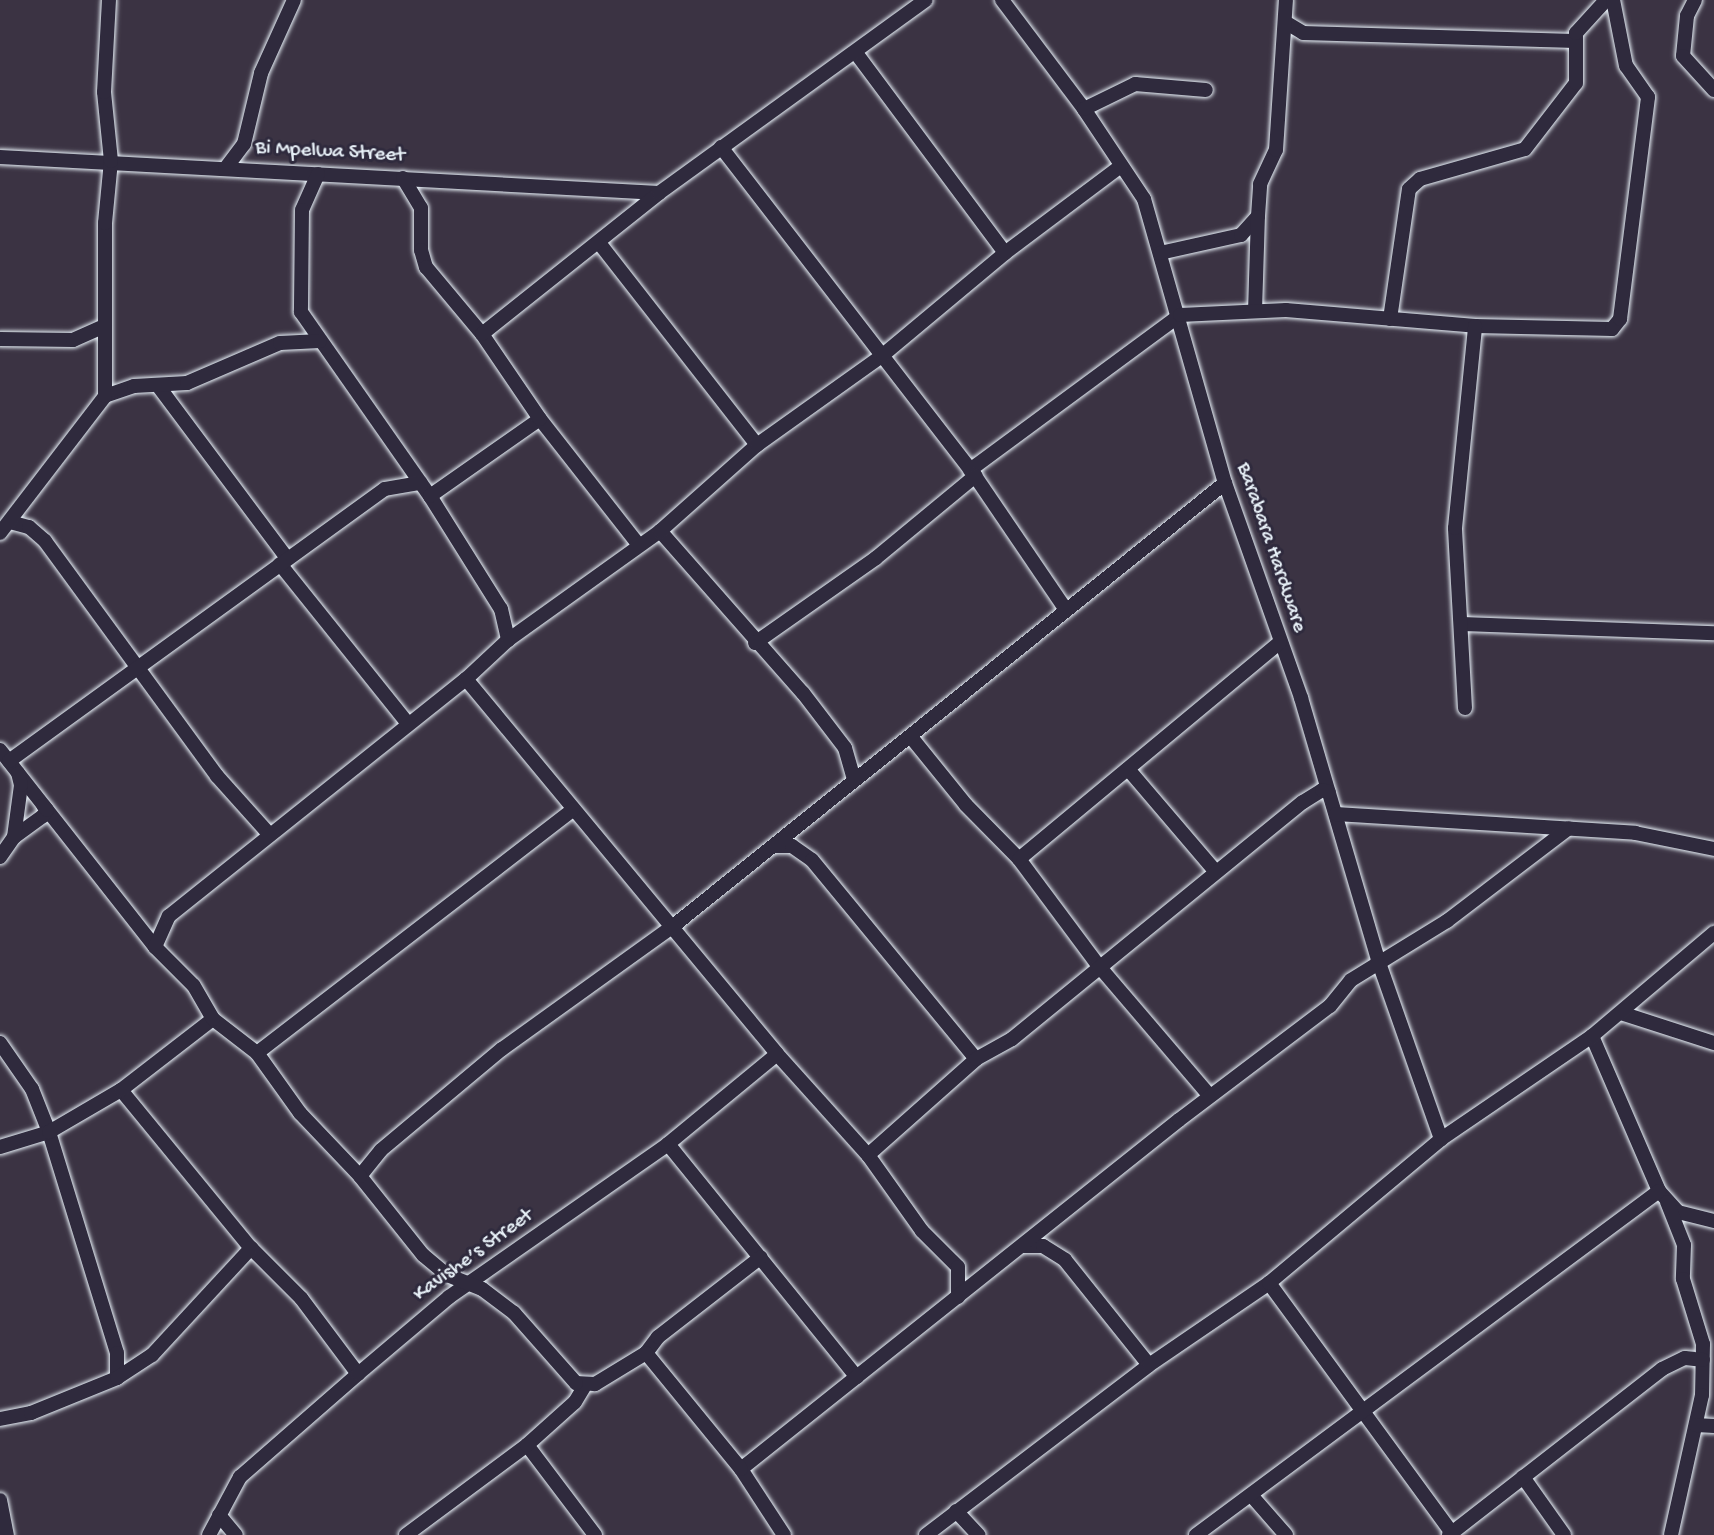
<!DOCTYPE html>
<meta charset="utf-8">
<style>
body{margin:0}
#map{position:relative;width:1714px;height:1535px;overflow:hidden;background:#3b3343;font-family:"Gochi Hand",sans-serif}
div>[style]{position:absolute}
.roads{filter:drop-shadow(0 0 2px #e8f1f8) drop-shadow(0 0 2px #e8f1f8)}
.minor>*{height:14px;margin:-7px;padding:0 7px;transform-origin:7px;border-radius:7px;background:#2f2a3d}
span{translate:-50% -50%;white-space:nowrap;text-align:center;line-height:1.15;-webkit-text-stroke:6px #2f2a3d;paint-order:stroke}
.street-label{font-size:21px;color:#e8f1f8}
</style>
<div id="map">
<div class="roads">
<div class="minor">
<div style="left:1002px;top:0;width:136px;rotate:53deg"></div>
<div style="left:1084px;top:109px;width:108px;rotate:56.3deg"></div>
<div style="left:1144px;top:199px;width:295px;rotate:74.1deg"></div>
<div style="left:1225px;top:483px;width:228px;rotate:70.5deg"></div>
<div style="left:1301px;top:698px;width:273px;rotate:73.6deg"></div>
<div style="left:1378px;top:960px;width:190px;rotate:70.6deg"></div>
<div style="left:1695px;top:0;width:18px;rotate:117deg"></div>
<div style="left:1687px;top:16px;width:40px;rotate:95.7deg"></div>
<div style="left:1683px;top:56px;width:46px;rotate:47.6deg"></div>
<div style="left:1285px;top:22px;width:21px;rotate:31deg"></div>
<div style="left:1303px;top:33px;width:272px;rotate:1.7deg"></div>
<div style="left:856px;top:53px;width:249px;rotate:53.3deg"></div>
<div style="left:1084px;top:109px;width:57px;rotate:-26.1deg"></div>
<div style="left:1135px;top:84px;width:71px;rotate:4.8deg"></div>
<div style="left:721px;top:147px;width:416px;rotate:52.3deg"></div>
<div style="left:975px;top:476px;width:162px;rotate:55.8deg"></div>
<div style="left:0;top:157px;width:660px;rotate:3.13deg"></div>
<div style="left:225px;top:169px;width:31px;rotate:-53deg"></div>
<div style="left:244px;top:144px;width:73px;rotate:-76.5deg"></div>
<div style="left:261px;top:73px;width:80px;rotate:-65.7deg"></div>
<div style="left:318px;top:174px;width:39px;rotate:114deg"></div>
<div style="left:302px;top:210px;width:102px;rotate:90.6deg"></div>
<div style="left:301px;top:312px;width:225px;rotate:55deg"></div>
<div style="left:430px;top:496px;width:133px;rotate:57.9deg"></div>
<div style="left:501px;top:609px;width:32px;rotate:77deg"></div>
<div style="left:403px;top:178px;width:35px;rotate:59deg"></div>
<div style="left:421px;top:208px;width:42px;rotate:90deg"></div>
<div style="left:421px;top:250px;width:18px;rotate:74deg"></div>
<div style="left:426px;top:267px;width:87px;rotate:50.1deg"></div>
<div style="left:600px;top:244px;width:255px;rotate:52deg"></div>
<div style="left:1160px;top:253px;width:83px;rotate:-12.5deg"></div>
<div style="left:1241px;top:235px;width:25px;rotate:-48deg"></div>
<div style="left:1258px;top:216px;width:32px;rotate:-86deg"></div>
<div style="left:1260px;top:184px;width:38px;rotate:-65deg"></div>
<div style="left:1276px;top:150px;width:150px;rotate:-86.2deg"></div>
<div style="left:1255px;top:311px;width:94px;rotate:-88.2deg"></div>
<div style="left:1390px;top:319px;width:131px;rotate:-81.7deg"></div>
<div style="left:1409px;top:189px;width:15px;rotate:-42deg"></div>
<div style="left:1420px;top:179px;width:109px;rotate:-15.9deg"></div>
<div style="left:1525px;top:149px;width:83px;rotate:-52.3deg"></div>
<div style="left:1576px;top:83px;width:50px;rotate:-90deg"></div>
<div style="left:1576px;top:33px;width:45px;rotate:-47.7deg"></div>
<div style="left:0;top:339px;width:73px;rotate:0.8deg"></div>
<div style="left:73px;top:340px;width:35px;rotate:-24deg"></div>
<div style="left:159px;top:387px;width:214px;rotate:53.2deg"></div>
<div style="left:105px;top:396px;width:31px;rotate:-19deg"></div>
<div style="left:134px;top:386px;width:53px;rotate:-3.2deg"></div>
<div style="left:187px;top:383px;width:101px;rotate:-23.3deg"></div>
<div style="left:280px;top:343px;width:40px;rotate:-2.9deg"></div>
<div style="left:970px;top:470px;width:261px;rotate:-36.4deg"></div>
<div style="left:1180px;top:315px;width:106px;rotate:-2.7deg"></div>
<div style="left:1286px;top:310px;width:190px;rotate:4.8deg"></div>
<div style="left:1475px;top:326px;width:137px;rotate:1.3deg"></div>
<div style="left:1612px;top:329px;width:13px;rotate:-51deg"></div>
<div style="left:1620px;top:319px;width:224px;rotate:-82.8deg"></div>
<div style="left:1648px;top:97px;width:38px;rotate:-125deg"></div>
<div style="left:1626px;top:66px;width:67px;rotate:-101.1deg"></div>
<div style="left:430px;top:496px;width:134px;rotate:-35deg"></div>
<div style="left:10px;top:522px;width:20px;rotate:15deg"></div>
<div style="left:29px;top:527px;width:21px;rotate:41deg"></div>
<div style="left:45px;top:541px;width:291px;rotate:53.8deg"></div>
<div style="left:217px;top:776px;width:79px;rotate:48.1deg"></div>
<div style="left:660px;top:531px;width:216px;rotate:48.6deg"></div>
<div style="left:803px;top:693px;width:69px;rotate:52.6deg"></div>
<div style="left:845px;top:748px;width:33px;rotate:74deg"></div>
<div style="left:0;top:533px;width:173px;rotate:-52.5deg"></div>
<div style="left:105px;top:396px;width:173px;rotate:-90deg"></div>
<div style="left:105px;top:223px;width:62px;rotate:-84.5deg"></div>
<div style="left:111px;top:161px;width:69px;rotate:-95.8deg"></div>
<div style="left:104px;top:92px;width:92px;rotate:-86.9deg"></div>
<div style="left:638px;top:544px;width:159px;rotate:-128.1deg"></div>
<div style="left:540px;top:419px;width:103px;rotate:-124.3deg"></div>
<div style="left:482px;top:334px;width:226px;rotate:-38.5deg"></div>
<div style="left:659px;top:193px;width:329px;rotate:-35.9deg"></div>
<div style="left:280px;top:564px;width:205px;rotate:51.3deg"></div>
<div style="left:1463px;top:624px;width:251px;rotate:2.1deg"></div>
<div style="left:755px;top:643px;width:148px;rotate:-35.1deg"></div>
<div style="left:876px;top:558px;width:129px;rotate:-39.6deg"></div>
<div style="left:466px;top:679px;width:487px;rotate:50.3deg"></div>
<div style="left:777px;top:1054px;width:136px;rotate:48deg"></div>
<div style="left:868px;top:1155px;width:93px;rotate:54.6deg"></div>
<div style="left:922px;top:1231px;width:51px;rotate:45deg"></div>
<div style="left:958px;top:1267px;width:30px;rotate:90deg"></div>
<div style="left:1465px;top:708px;width:180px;rotate:-93.2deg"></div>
<div style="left:1455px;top:528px;width:203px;rotate:-84.3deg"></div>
<div style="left:911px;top:737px;width:87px;rotate:51deg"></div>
<div style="left:966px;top:805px;width:76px;rotate:45.5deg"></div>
<div style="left:1019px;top:859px;width:132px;rotate:53.3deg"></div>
<div style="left:1098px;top:965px;width:172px;rotate:49.5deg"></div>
<div style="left:0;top:750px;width:251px;rotate:51.8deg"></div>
<div style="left:9px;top:761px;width:464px;rotate:-35.9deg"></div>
<div style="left:385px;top:489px;width:36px;rotate:-10deg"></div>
<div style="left:1128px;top:769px;width:135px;rotate:49.5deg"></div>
<div style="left:1336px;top:814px;width:300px;rotate:3.6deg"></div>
<div style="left:1635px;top:833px;width:81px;rotate:11.4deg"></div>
<div style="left:14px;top:837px;width:36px;rotate:-36deg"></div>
<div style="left:43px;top:816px;width:7px;rotate:-56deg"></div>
<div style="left:47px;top:810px;width:6px;rotate:-129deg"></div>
<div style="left:774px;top:846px;width:18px"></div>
<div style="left:792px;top:846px;width:24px;rotate:35deg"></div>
<div style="left:812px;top:860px;width:258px;rotate:50.5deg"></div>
<div style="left:0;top:857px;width:24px;rotate:-55deg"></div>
<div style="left:14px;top:837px;width:52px;rotate:-82.3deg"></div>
<div style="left:21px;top:785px;width:12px;rotate:-104deg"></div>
<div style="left:1019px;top:859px;width:339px;rotate:-39.7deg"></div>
<div style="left:1621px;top:1013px;width:98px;rotate:17.9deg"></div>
<div style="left:1592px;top:1036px;width:169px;rotate:66.6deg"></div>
<div style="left:1659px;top:1191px;width:28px;rotate:48deg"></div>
<div style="left:1678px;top:1212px;width:37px;rotate:14deg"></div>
<div style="left:0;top:1043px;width:56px;rotate:55.2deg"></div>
<div style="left:32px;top:1089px;width:46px;rotate:68.4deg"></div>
<div style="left:49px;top:1132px;width:231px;rotate:72.9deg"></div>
<div style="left:117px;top:1353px;width:25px;rotate:90deg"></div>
<div style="left:257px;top:1053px;width:399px;rotate:-37.6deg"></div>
<div style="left:121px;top:1090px;width:205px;rotate:50.6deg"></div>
<div style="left:251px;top:1248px;width:71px;rotate:45deg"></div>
<div style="left:301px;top:1298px;width:95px;rotate:53.1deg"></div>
<div style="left:668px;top:1144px;width:300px;rotate:51deg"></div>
<div style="left:0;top:1147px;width:51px;rotate:-17deg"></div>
<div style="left:49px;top:1132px;width:83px;rotate:-30.3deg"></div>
<div style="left:121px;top:1090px;width:116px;rotate:-37.7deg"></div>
<div style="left:868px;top:1155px;width:144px;rotate:-41.6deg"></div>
<div style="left:976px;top:1059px;width:41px;rotate:-29.1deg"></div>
<div style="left:1012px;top:1039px;width:375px;rotate:-39.2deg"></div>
<div style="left:1303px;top:802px;width:22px;rotate:-32deg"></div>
<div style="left:1322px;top:790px;width:7px;rotate:16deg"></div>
<div style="left:360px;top:1176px;width:33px;rotate:-51deg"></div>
<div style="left:381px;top:1150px;width:158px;rotate:-39.9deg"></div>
<div style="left:502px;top:1049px;width:209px;rotate:-35.7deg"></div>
<div style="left:672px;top:927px;width:709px;rotate:-38.76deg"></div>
<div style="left:1667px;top:1202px;width:46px;rotate:68.4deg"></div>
<div style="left:1684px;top:1245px;width:34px;rotate:92deg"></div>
<div style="left:1683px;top:1279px;width:68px;rotate:72.9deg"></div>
<div style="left:1703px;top:1344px;width:51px;rotate:91.1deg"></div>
<div style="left:1702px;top:1395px;width:143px;rotate:102.5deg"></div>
<div style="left:1023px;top:1246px;width:20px"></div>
<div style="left:1043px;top:1246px;width:26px;rotate:32deg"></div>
<div style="left:1065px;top:1260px;width:134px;rotate:51.3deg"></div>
<div style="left:1269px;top:1283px;width:310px;rotate:53.8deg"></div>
<div style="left:646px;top:1353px;width:20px;rotate:-53deg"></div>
<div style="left:658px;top:1337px;width:130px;rotate:-37.8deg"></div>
<div style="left:0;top:1419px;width:32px;rotate:-11deg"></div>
<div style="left:31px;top:1413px;width:93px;rotate:-22.1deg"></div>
<div style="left:117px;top:1378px;width:42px;rotate:-33.3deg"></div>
<div style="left:152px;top:1355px;width:146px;rotate:-47.2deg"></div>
<div style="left:1696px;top:1425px;width:18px;rotate:3deg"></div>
<div style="left:527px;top:1445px;width:113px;rotate:52.9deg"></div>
<div style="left:741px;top:1469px;width:560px;rotate:-38.55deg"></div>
<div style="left:1179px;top:1120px;width:189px;rotate:-37.1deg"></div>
<div style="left:1330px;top:1006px;width:33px;rotate:-51deg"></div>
<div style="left:1351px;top:980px;width:113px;rotate:-31.6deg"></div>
<div style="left:1447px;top:921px;width:153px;rotate:-37.3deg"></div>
<div style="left:1523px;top:1477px;width:71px;rotate:54.7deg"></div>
<div style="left:1251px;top:1495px;width:53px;rotate:48.8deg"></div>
<div style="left:0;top:1500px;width:36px;rotate:79deg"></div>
<div style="left:956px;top:1511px;width:33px;rotate:47deg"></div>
<div style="left:219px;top:1515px;width:26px;rotate:50deg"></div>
<div style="left:209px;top:1535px;width:66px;rotate:-61.9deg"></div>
<div style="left:240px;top:1477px;width:157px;rotate:-41.1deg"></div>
<div style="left:358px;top:1374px;width:119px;rotate:-40.2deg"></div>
<div style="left:449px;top:1297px;width:267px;rotate:-34.9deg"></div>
<div style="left:668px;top:1144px;width:141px;rotate:-39.5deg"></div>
<div style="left:406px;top:1535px;width:151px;rotate:-36.6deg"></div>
<div style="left:527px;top:1445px;width:64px;rotate:-41.9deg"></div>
<div style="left:575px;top:1402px;width:21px;rotate:-59deg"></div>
<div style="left:784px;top:1535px;width:79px;rotate:-123.1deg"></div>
<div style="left:741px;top:1469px;width:150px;rotate:-129.3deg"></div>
<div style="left:646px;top:1353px;width:60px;rotate:148.7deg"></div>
<div style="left:595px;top:1384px;width:19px;rotate:-177deg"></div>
<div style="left:576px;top:1383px;width:94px;rotate:-131.5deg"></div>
<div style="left:514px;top:1313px;width:40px;rotate:-143deg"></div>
<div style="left:482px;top:1289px;width:38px;rotate:-158deg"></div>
<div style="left:447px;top:1275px;width:31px;rotate:-140deg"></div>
<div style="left:423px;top:1255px;width:101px;rotate:-128.6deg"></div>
<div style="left:360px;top:1176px;width:87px;rotate:-133.6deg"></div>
<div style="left:300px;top:1113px;width:74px;rotate:-125.6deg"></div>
<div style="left:257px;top:1053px;width:56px;rotate:-142.3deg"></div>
<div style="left:213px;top:1019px;width:39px;rotate:-120deg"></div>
<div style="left:193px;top:985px;width:54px;rotate:-135deg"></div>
<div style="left:155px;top:947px;width:34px;rotate:-66deg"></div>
<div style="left:169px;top:916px;width:380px;rotate:-38.6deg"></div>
<div style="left:466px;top:679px;width:57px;rotate:-42.9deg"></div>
<div style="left:508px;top:640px;width:187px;rotate:-35.6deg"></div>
<div style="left:660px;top:531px;width:130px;rotate:-41.6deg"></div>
<div style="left:757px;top:445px;width:155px;rotate:-35.5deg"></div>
<div style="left:883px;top:355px;width:159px;rotate:-39.9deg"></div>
<div style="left:1005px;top:253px;width:145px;rotate:-36.9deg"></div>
<div style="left:926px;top:1535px;width:280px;rotate:-37.3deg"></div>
<div style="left:1149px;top:1365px;width:145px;rotate:-34.3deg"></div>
<div style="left:1269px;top:1283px;width:224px;rotate:-39.9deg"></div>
<div style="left:1441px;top:1139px;width:183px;rotate:-34.3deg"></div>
<div style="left:1592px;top:1036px;width:160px;rotate:-40.2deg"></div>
<div style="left:1196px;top:1535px;width:577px;rotate:-36.61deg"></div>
<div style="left:1449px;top:1535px;width:270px;rotate:-37.9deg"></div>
<div style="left:1662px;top:1369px;width:25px;rotate:-26deg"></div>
<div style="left:1685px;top:1358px;width:18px;rotate:6deg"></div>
</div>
</div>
<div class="street-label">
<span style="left:330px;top:153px;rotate:3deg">Bi Mpelwa Street</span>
<span style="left:1270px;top:548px;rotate:71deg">Barabara Hardware</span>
<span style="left:474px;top:1256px;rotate:-36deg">Kavishe’s Street</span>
</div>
</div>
